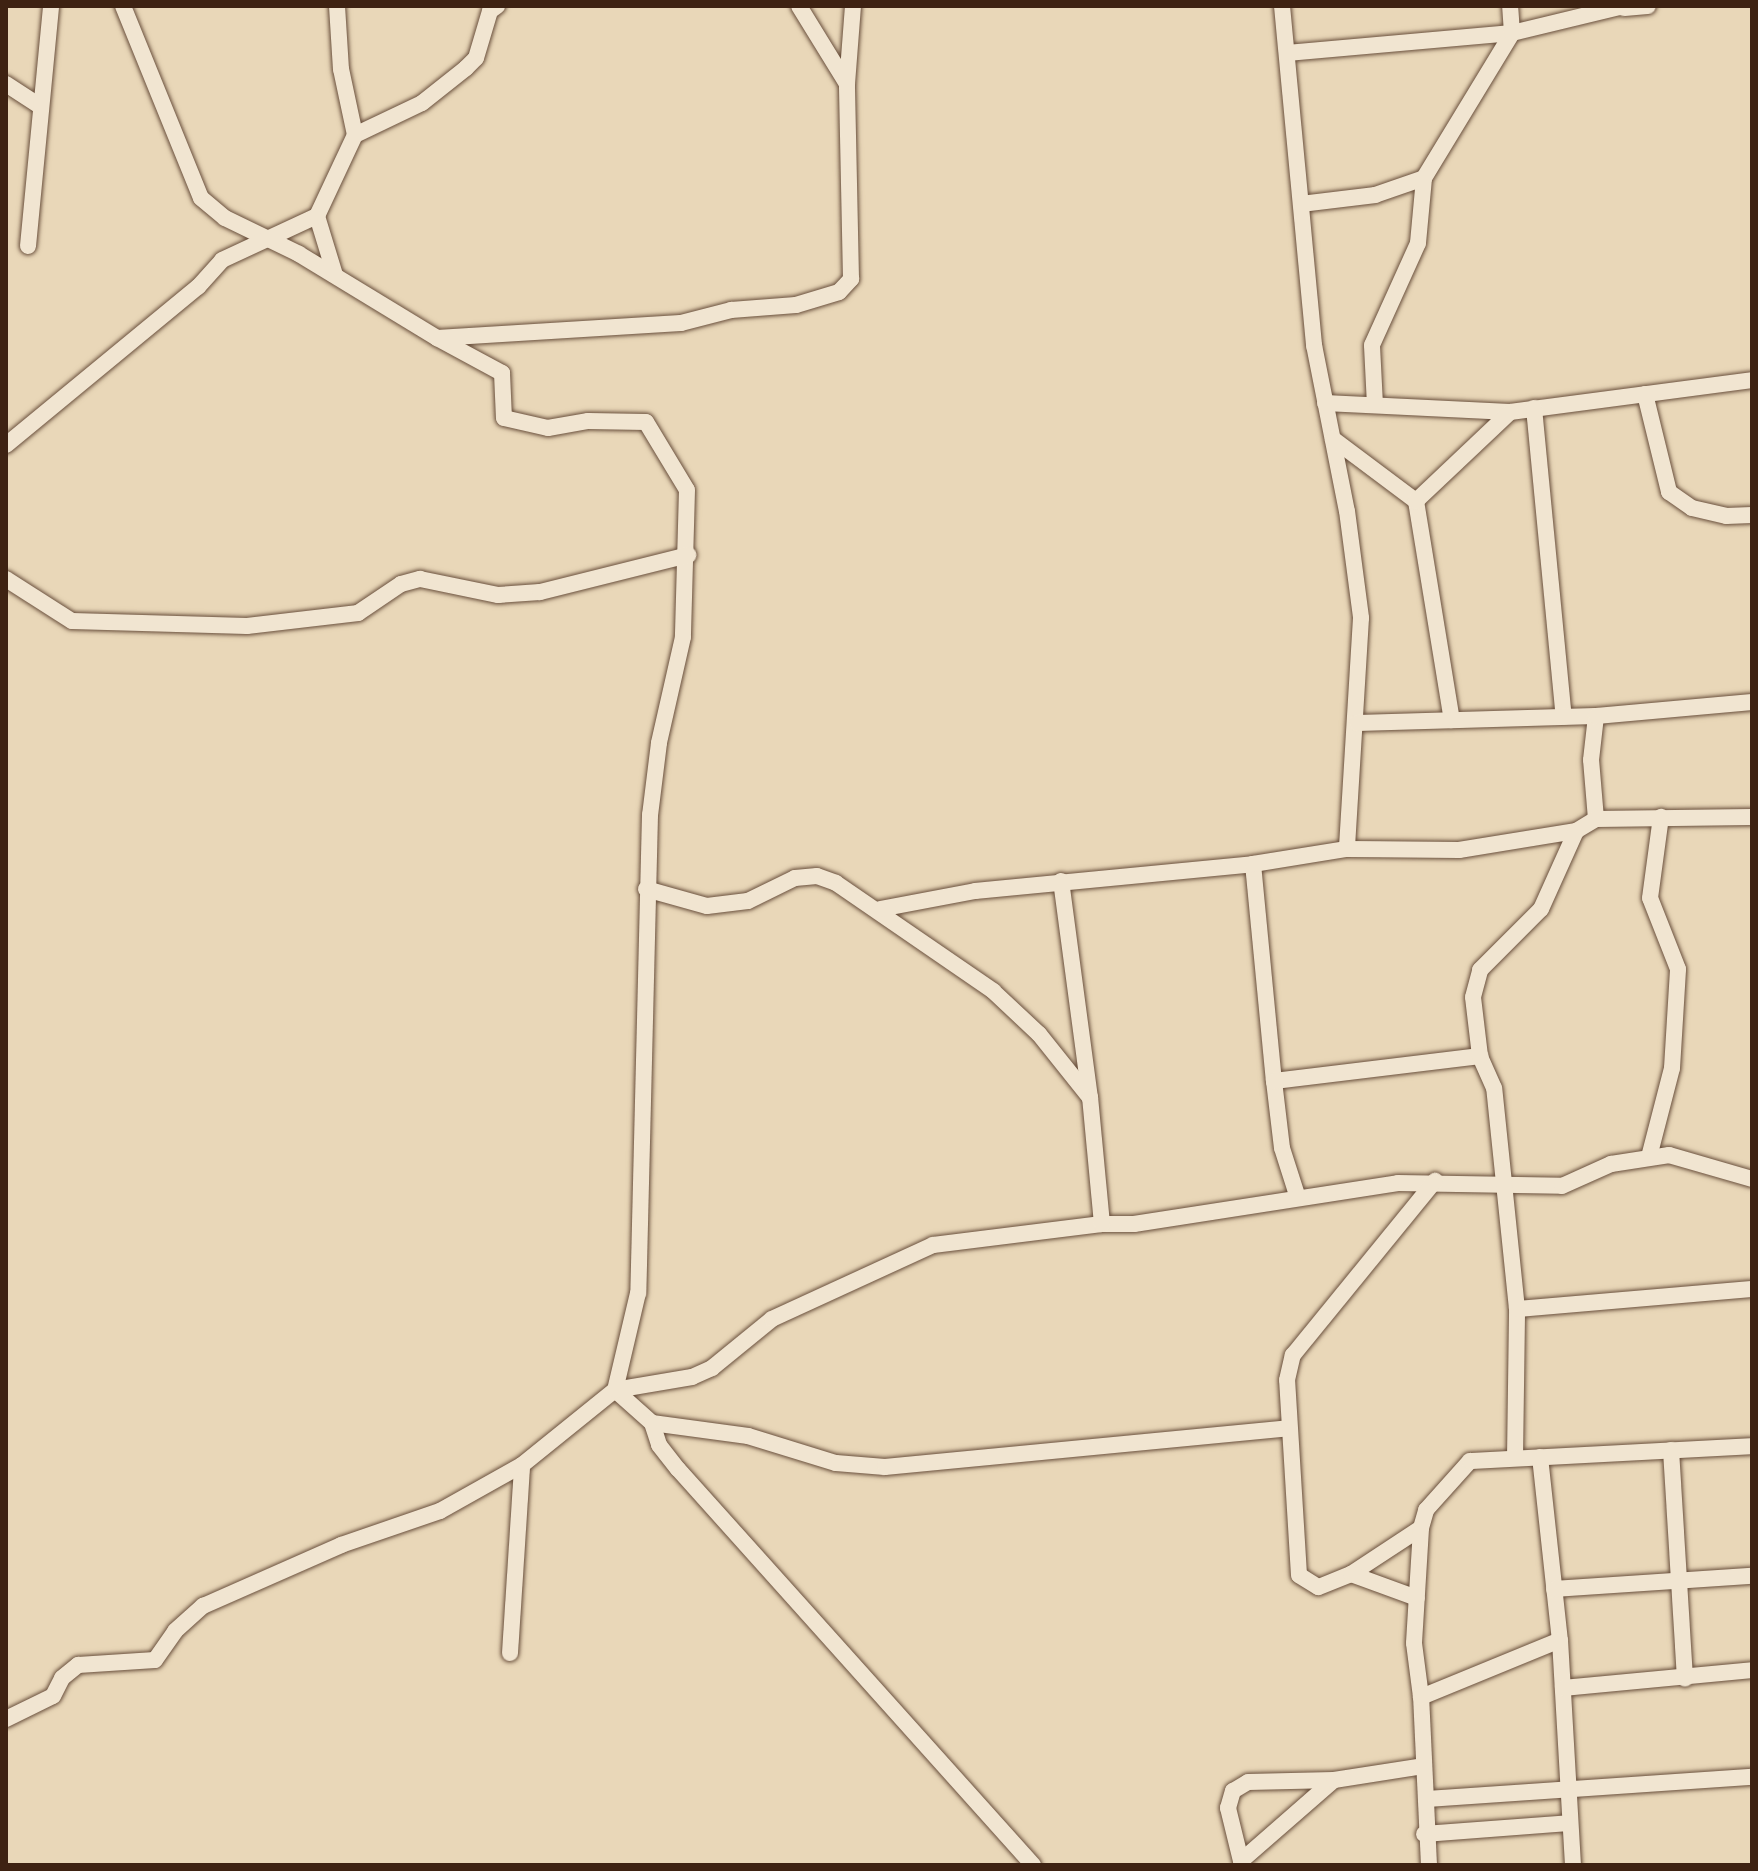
<!DOCTYPE html>
<style>
body{margin:0}
#map{position:relative;width:1758px;height:1871px;overflow:hidden;background:#e9d7b8;font-family:"IM FELL English",serif}
div>[style]{position:absolute}
.roads{filter:drop-shadow(0 0 2px #694f3c) drop-shadow(0 0 2px #694f3c)}
.minor>*{height:16px;margin:-8px;padding:0 8px;transform-origin:8px;border-radius:8px;background:#f1e5d1}
span{translate:-50% -50%;white-space:nowrap;text-align:center;line-height:1.15;-webkit-text-stroke:7px #f1e5d1;paint-order:stroke}
.frame{position:absolute;inset:0;border:8px solid #3e2212;pointer-events:none}
</style>
<div id="map">
<div class="roads">
<div class="minor">
<div style="left:123px;top:6px;width:207px;rotate:67.9deg"></div>
<div style="left:201px;top:198px;width:31px;rotate:40deg"></div>
<div style="left:225px;top:218px;width:82px;rotate:25.9deg"></div>
<div style="left:299px;top:254px;width:162px;rotate:31.3deg"></div>
<div style="left:437px;top:338px;width:244px;rotate:-3.5deg"></div>
<div style="left:681px;top:323px;width:52px;rotate:-14.6deg"></div>
<div style="left:731px;top:310px;width:65px;rotate:-4.4deg"></div>
<div style="left:796px;top:305px;width:45px;rotate:-16.8deg"></div>
<div style="left:839px;top:292px;width:18px;rotate:-47deg"></div>
<div style="left:851px;top:279px;width:195px;rotate:-91.2deg"></div>
<div style="left:847px;top:84px;width:78px;rotate:-85.6deg"></div>
<div style="left:337px;top:6px;width:63px;rotate:86.4deg"></div>
<div style="left:341px;top:69px;width:67px;rotate:78deg"></div>
<div style="left:799px;top:6px;width:92px;rotate:58.4deg"></div>
<div style="left:1282px;top:6px;width:341px;rotate:84.6deg"></div>
<div style="left:1314px;top:345px;width:169px;rotate:78.8deg"></div>
<div style="left:1347px;top:511px;width:108px;rotate:82.5deg"></div>
<div style="left:1361px;top:618px;width:231px;rotate:93.5deg"></div>
<div style="left:1624px;top:8px;width:24px;rotate:-5deg"></div>
<div style="left:1287px;top:53px;width:226px;rotate:-5.1deg"></div>
<div style="left:1512px;top:33px;width:115px;rotate:-13.6deg"></div>
<div style="left:6px;top:84px;width:38px;rotate:33deg"></div>
<div style="left:1301px;top:204px;width:75px;rotate:-6.9deg"></div>
<div style="left:1375px;top:195px;width:52px;rotate:-19.1deg"></div>
<div style="left:1424px;top:178px;width:170px;rotate:-58.7deg"></div>
<div style="left:1512px;top:33px;width:27px;rotate:-94deg"></div>
<div style="left:317px;top:216px;width:62px;rotate:73deg"></div>
<div style="left:28px;top:246px;width:241px;rotate:-84.5deg"></div>
<div style="left:437px;top:338px;width:74px;rotate:28.3deg"></div>
<div style="left:502px;top:373px;width:45px;rotate:87.5deg"></div>
<div style="left:504px;top:418px;width:45px;rotate:12.8deg"></div>
<div style="left:548px;top:428px;width:41px;rotate:-9.9deg"></div>
<div style="left:588px;top:421px;width:58px;rotate:1deg"></div>
<div style="left:646px;top:422px;width:79px;rotate:58.9deg"></div>
<div style="left:687px;top:490px;width:147px;rotate:91.6deg"></div>
<div style="left:683px;top:637px;width:109px;rotate:102.8deg"></div>
<div style="left:659px;top:743px;width:73px;rotate:97.1deg"></div>
<div style="left:650px;top:815px;width:478px;rotate:91.4deg"></div>
<div style="left:638px;top:1293px;width:100px;rotate:103.3deg"></div>
<div style="left:1645px;top:394px;width:101px;rotate:76.2deg"></div>
<div style="left:1669px;top:492px;width:28px;rotate:35deg"></div>
<div style="left:1692px;top:508px;width:35px;rotate:13deg"></div>
<div style="left:1726px;top:516px;width:26px;rotate:-2deg"></div>
<div style="left:1325px;top:403px;width:185px;rotate:2.8deg"></div>
<div style="left:1510px;top:412px;width:244px;rotate:-7.5deg"></div>
<div style="left:1375px;top:405px;width:60px;rotate:-92.9deg"></div>
<div style="left:1372px;top:345px;width:112px;rotate:-65.7deg"></div>
<div style="left:1418px;top:243px;width:65px;rotate:-84.7deg"></div>
<div style="left:1534px;top:408px;width:310px;rotate:84.5deg"></div>
<div style="left:1333px;top:439px;width:104px;rotate:36.8deg"></div>
<div style="left:1416px;top:501px;width:222px;rotate:80.7deg"></div>
<div style="left:6px;top:445px;width:249px;rotate:-39.5deg"></div>
<div style="left:198px;top:287px;width:36px;rotate:-48deg"></div>
<div style="left:222px;top:260px;width:105px;rotate:-24.9deg"></div>
<div style="left:317px;top:216px;width:89px;rotate:-64.9deg"></div>
<div style="left:355px;top:135px;width:74px;rotate:-25.5deg"></div>
<div style="left:422px;top:103px;width:56px;rotate:-38.5deg"></div>
<div style="left:466px;top:68px;width:14px;rotate:-45deg"></div>
<div style="left:476px;top:58px;width:49px;rotate:-73.4deg"></div>
<div style="left:490px;top:11px;width:9px;rotate:-36deg"></div>
<div style="left:1416px;top:501px;width:129px;rotate:-43.4deg"></div>
<div style="left:6px;top:579px;width:78px;rotate:32.5deg"></div>
<div style="left:72px;top:621px;width:175px;rotate:1.6deg"></div>
<div style="left:247px;top:626px;width:112px;rotate:-6.7deg"></div>
<div style="left:358px;top:613px;width:52px;rotate:-34deg"></div>
<div style="left:401px;top:584px;width:20px;rotate:-15deg"></div>
<div style="left:420px;top:579px;width:80px;rotate:11.6deg"></div>
<div style="left:498px;top:595px;width:42px;rotate:-4.1deg"></div>
<div style="left:540px;top:592px;width:153px;rotate:-14deg"></div>
<div style="left:1357px;top:723px;width:239px;rotate:-1.7deg"></div>
<div style="left:1596px;top:819px;width:59px;rotate:-94.8deg"></div>
<div style="left:1591px;top:760px;width:44px;rotate:-83.5deg"></div>
<div style="left:1596px;top:716px;width:157px;rotate:-5.1deg"></div>
<div style="left:1253px;top:864px;width:218px;rotate:84.5deg"></div>
<div style="left:646px;top:889px;width:63px;rotate:15.6deg"></div>
<div style="left:707px;top:906px;width:41px;rotate:-7deg"></div>
<div style="left:748px;top:901px;width:52px;rotate:-26.1deg"></div>
<div style="left:795px;top:878px;width:22px;rotate:-5deg"></div>
<div style="left:817px;top:876px;width:20px;rotate:20deg"></div>
<div style="left:836px;top:883px;width:191px;rotate:34.5deg"></div>
<div style="left:993px;top:991px;width:63px;rotate:43.1deg"></div>
<div style="left:1039px;top:1034px;width:82px;rotate:51.4deg"></div>
<div style="left:1090px;top:1098px;width:219px;rotate:-97.6deg"></div>
<div style="left:880px;top:909px;width:97px;rotate:-10.7deg"></div>
<div style="left:975px;top:891px;width:279px;rotate:-5.5deg"></div>
<div style="left:1253px;top:864px;width:95px;rotate:-9.1deg"></div>
<div style="left:1347px;top:849px;width:112px;rotate:0.5deg"></div>
<div style="left:1459px;top:850px;width:119px;rotate:-9.2deg"></div>
<div style="left:1576px;top:831px;width:23px;rotate:-31deg"></div>
<div style="left:1596px;top:819px;width:156px;rotate:-0.7deg"></div>
<div style="left:1649px;top:1157px;width:92px;rotate:-75.5deg"></div>
<div style="left:1672px;top:1068px;width:99px;rotate:-86.5deg"></div>
<div style="left:1678px;top:969px;width:76px;rotate:-111.5deg"></div>
<div style="left:1650px;top:898px;width:82px;rotate:-82.3deg"></div>
<div style="left:1297px;top:1195px;width:49px;rotate:-107.7deg"></div>
<div style="left:1282px;top:1148px;width:67px;rotate:-96.8deg"></div>
<div style="left:1274px;top:1081px;width:208px;rotate:-6.9deg"></div>
<div style="left:1102px;top:1224px;width:32px"></div>
<div style="left:1134px;top:1224px;width:267px;rotate:-8.8deg"></div>
<div style="left:1398px;top:1183px;width:164px;rotate:1deg"></div>
<div style="left:1562px;top:1186px;width:54px;rotate:-24.2deg"></div>
<div style="left:1611px;top:1164px;width:59px;rotate:-8.8deg"></div>
<div style="left:1669px;top:1155px;width:86px;rotate:16.1deg"></div>
<div style="left:1517px;top:1309px;width:236px;rotate:-4.9deg"></div>
<div style="left:615px;top:1390px;width:50px;rotate:41.7deg"></div>
<div style="left:652px;top:1423px;width:23px;rotate:72deg"></div>
<div style="left:659px;top:1445px;width:31px;rotate:52deg"></div>
<div style="left:678px;top:1469px;width:532px;rotate:48.12deg"></div>
<div style="left:652px;top:1423px;width:97px;rotate:7.7deg"></div>
<div style="left:748px;top:1436px;width:92px;rotate:17.1deg"></div>
<div style="left:836px;top:1463px;width:49px;rotate:4.7deg"></div>
<div style="left:885px;top:1467px;width:405px;rotate:-5.5deg"></div>
<div style="left:1671px;top:1450px;width:229px;rotate:86.5deg"></div>
<div style="left:1540px;top:1457px;width:184px;rotate:83.8deg"></div>
<div style="left:1560px;top:1640px;width:225px;rotate:86.7deg"></div>
<div style="left:1515px;top:1458px;width:149px;rotate:-89.2deg"></div>
<div style="left:1517px;top:1309px;width:222px;rotate:-95.9deg"></div>
<div style="left:1494px;top:1088px;width:35px;rotate:-114deg"></div>
<div style="left:1480px;top:1056px;width:59px;rotate:-96.8deg"></div>
<div style="left:1473px;top:997px;width:28px;rotate:-75deg"></div>
<div style="left:1480px;top:970px;width:86px;rotate:-45deg"></div>
<div style="left:1541px;top:909px;width:85px;rotate:-65.8deg"></div>
<div style="left:1421px;top:1528px;width:84px;rotate:146.7deg"></div>
<div style="left:1351px;top:1574px;width:35px;rotate:158deg"></div>
<div style="left:1318px;top:1587px;width:22px;rotate:-148deg"></div>
<div style="left:1299px;top:1575px;width:195px;rotate:-93.5deg"></div>
<div style="left:1287px;top:1380px;width:26px;rotate:-77deg"></div>
<div style="left:1293px;top:1355px;width:225px;rotate:-50.8deg"></div>
<div style="left:1351px;top:1574px;width:70px;rotate:20deg"></div>
<div style="left:1554px;top:1589px;width:198px;rotate:-3.8deg"></div>
<div style="left:510px;top:1653px;width:188px;rotate:-86.3deg"></div>
<div style="left:1563px;top:1688px;width:190px;rotate:-5.4deg"></div>
<div style="left:1421px;top:1697px;width:54px;rotate:-97.4deg"></div>
<div style="left:1414px;top:1643px;width:115px;rotate:-86.5deg"></div>
<div style="left:1421px;top:1528px;width:19px;rotate:-74deg"></div>
<div style="left:1426px;top:1510px;width:66px;rotate:-48.1deg"></div>
<div style="left:1470px;top:1461px;width:282px;rotate:-3deg"></div>
<div style="left:6px;top:1719px;width:52px;rotate:-26.1deg"></div>
<div style="left:53px;top:1696px;width:20px;rotate:-63deg"></div>
<div style="left:62px;top:1678px;width:21px;rotate:-39deg"></div>
<div style="left:78px;top:1665px;width:77px;rotate:-3.7deg"></div>
<div style="left:155px;top:1660px;width:35px;rotate:-55deg"></div>
<div style="left:175px;top:1631px;width:38px;rotate:-42deg"></div>
<div style="left:203px;top:1606px;width:151px;rotate:-23.8deg"></div>
<div style="left:341px;top:1545px;width:105px;rotate:-19deg"></div>
<div style="left:440px;top:1511px;width:94px;rotate:-29.3deg"></div>
<div style="left:522px;top:1465px;width:119px;rotate:-38.9deg"></div>
<div style="left:615px;top:1390px;width:78px;rotate:-9.6deg"></div>
<div style="left:692px;top:1377px;width:22px;rotate:-24deg"></div>
<div style="left:712px;top:1368px;width:77px;rotate:-39.2deg"></div>
<div style="left:772px;top:1319px;width:177px;rotate:-24.7deg"></div>
<div style="left:933px;top:1245px;width:170px;rotate:-7.1deg"></div>
<div style="left:1102px;top:1224px;width:127px;rotate:-95.4deg"></div>
<div style="left:1427px;top:1799px;width:326px;rotate:-3.9deg"></div>
<div style="left:1424px;top:1834px;width:145px;rotate:-4.3deg"></div>
<div style="left:1241px;top:1861px;width:123px;rotate:-41.1deg"></div>
<div style="left:1242px;top:1865px;width:59px;rotate:-103.8deg"></div>
<div style="left:1228px;top:1808px;width:18px;rotate:-74deg"></div>
<div style="left:1233px;top:1791px;width:17px;rotate:-31deg"></div>
<div style="left:1248px;top:1782px;width:86px;rotate:-1.3deg"></div>
<div style="left:1334px;top:1780px;width:90px;rotate:-8.9deg"></div>
<div style="left:1429px;top:1865px;width:168px;rotate:-92.7deg"></div>
<div style="left:1421px;top:1697px;width:150px;rotate:-22.3deg"></div>
</div>
</div>
<div class="frame"></div>
</div>
